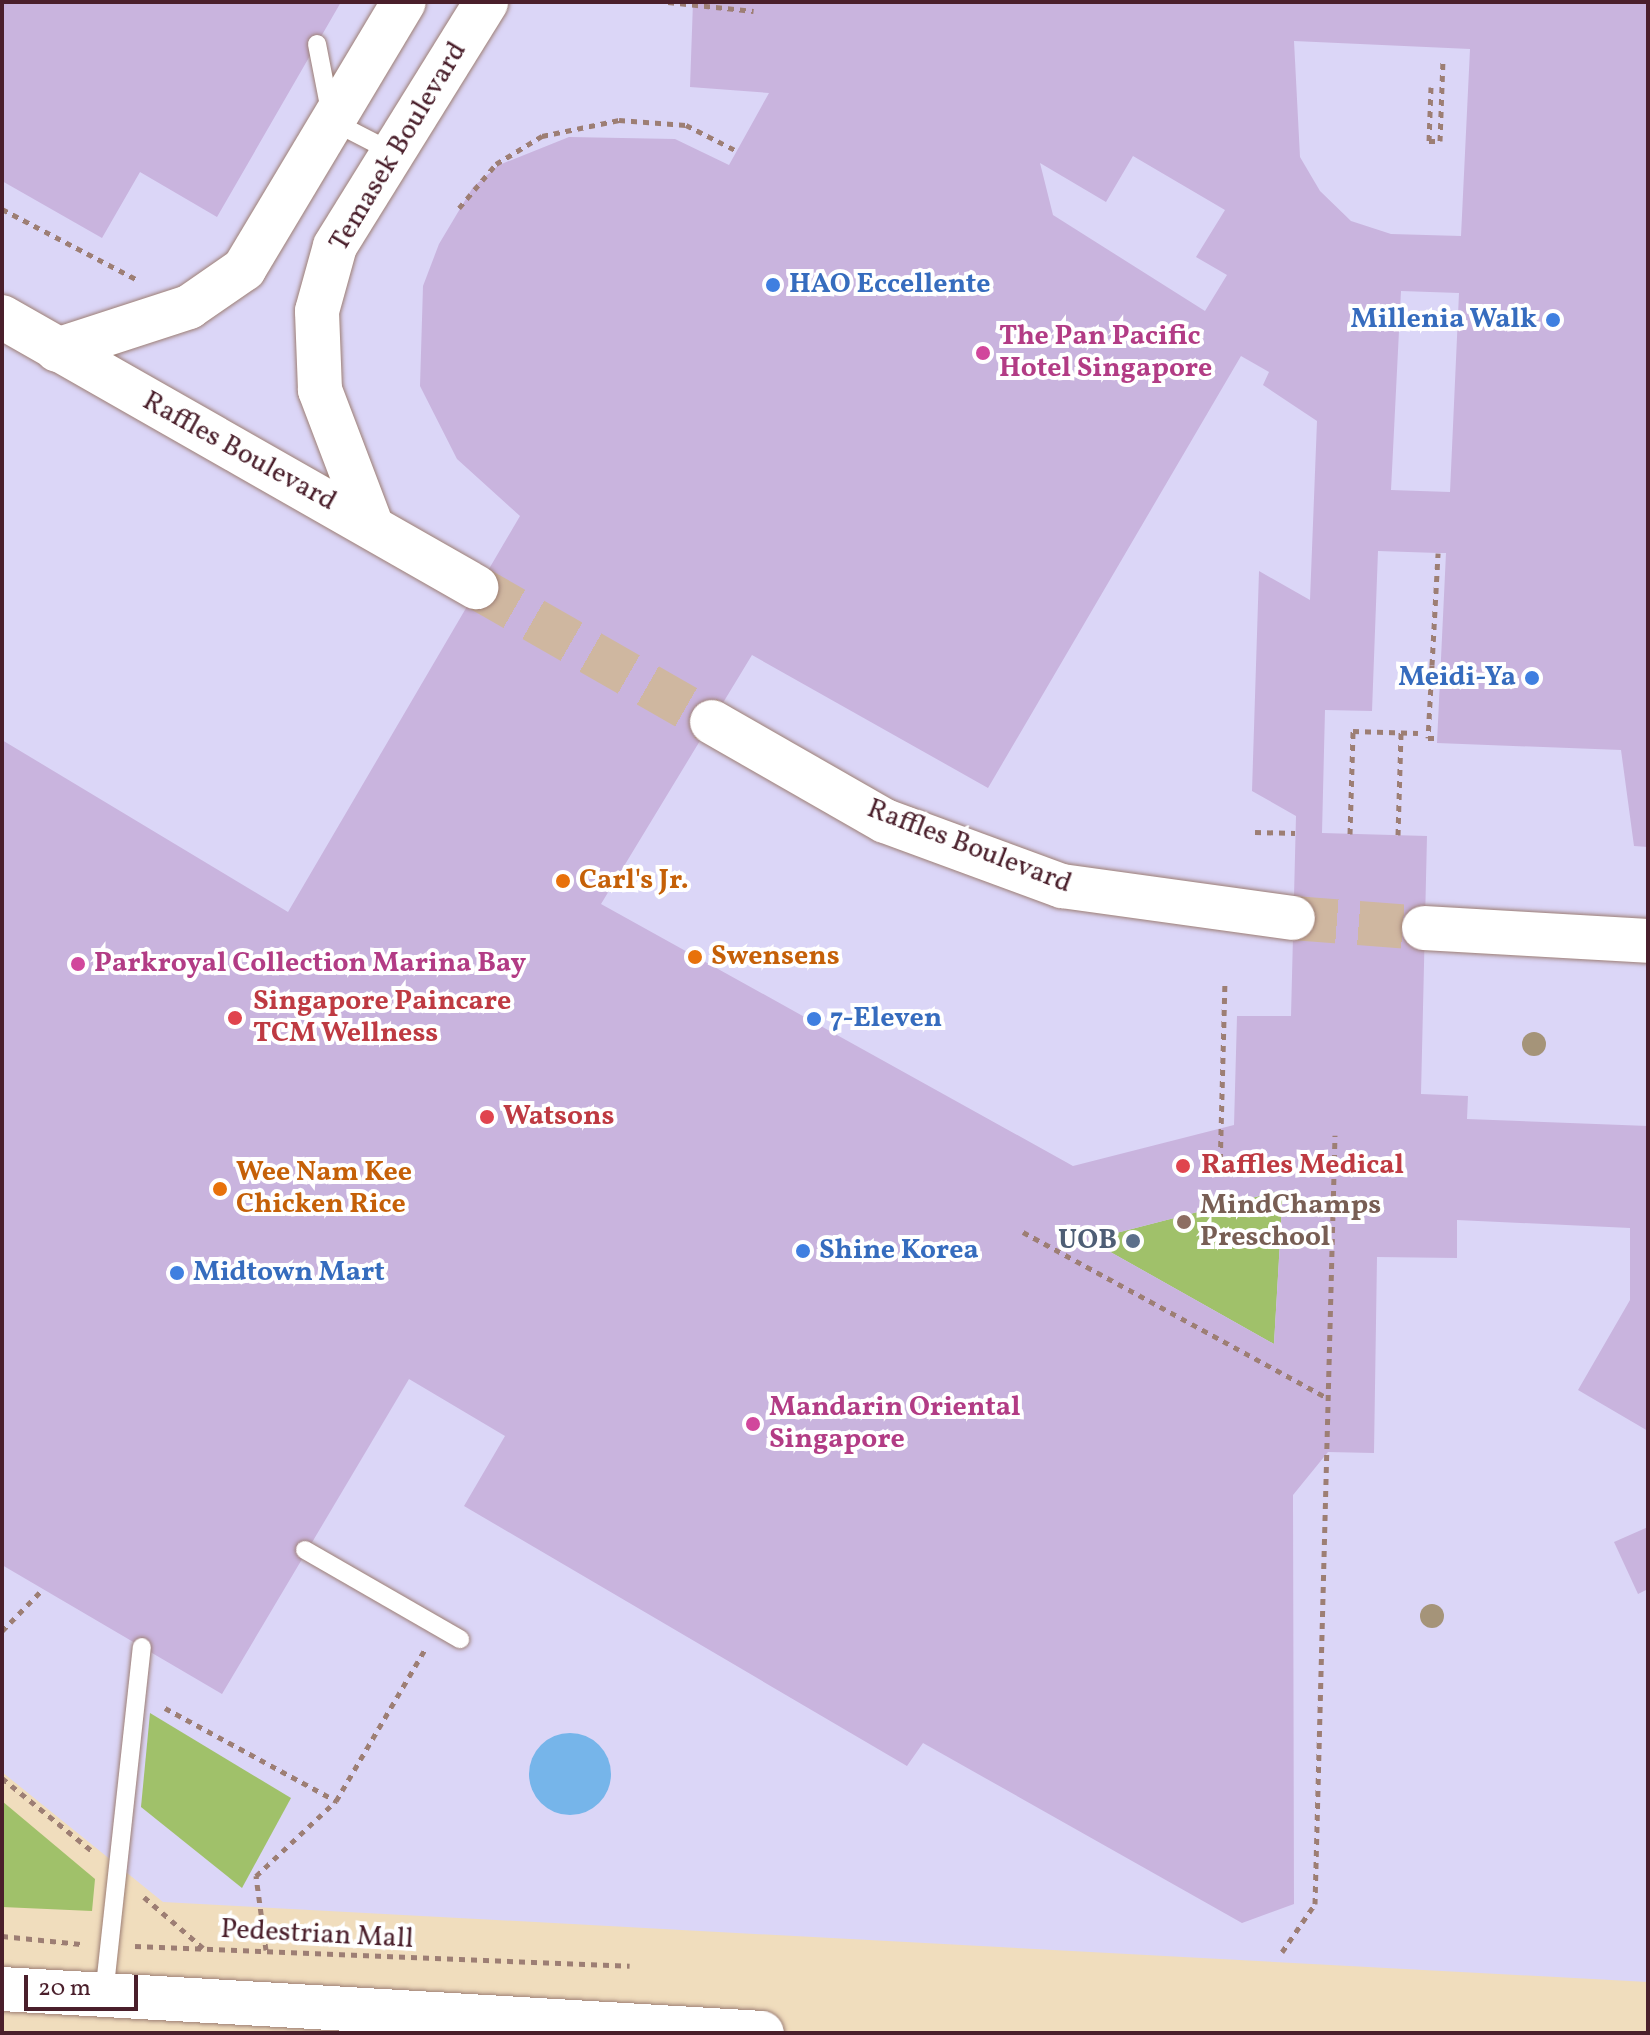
<!DOCTYPE html>
<style>
body{margin:0}
#map{position:relative;width:1650px;height:2035px;overflow:hidden;background:#f0ddbd;font-family:Vollkorn,serif}
div>[style]{position:absolute}
.built>*{inset:0;background:#dbd6f7}
.green>*{inset:0;background:#a0c16a}
.water>*{inset:0;background:#76b5ea}
.round{border-radius:50%}
.building>*{inset:0;background:#c9b4de}
.primary-tunnel>*{height:44px;margin-top:-22px;transform-origin:0;background:repeating-linear-gradient(90deg,#cfb7a0 0 44px,transparent 0 66px)}
.path>*{height:5px;margin-top:-2.5px;transform-origin:0;background:repeating-linear-gradient(90deg,#9d7e74 0 6px,transparent 0 12px)}
.roads{filter:drop-shadow(0 0 2px #9d7e74) drop-shadow(0 0 2px #9d7e74)}
.lane>*{height:18px;margin:-9px;padding:0 9px;transform-origin:9px;border-radius:9px;background:#fff}
.secondary>*{height:44px;margin:-22px;padding:0 22px;transform-origin:22px;border-radius:22px;background:#fff}
.primary>*{height:44px;margin:-22px;padding:0 22px;transform-origin:22px;border-radius:22px;background:#fff}
.trees>*{width:24px;height:24px;margin:-12px;border-radius:50%;background:#a59479}
.dots>*{width:22px;height:22px;translate:-50% -50%;box-sizing:border-box;border:4px solid #fff;border-radius:50%}
span{translate:-50% -50%;white-space:nowrap;text-align:center;line-height:1.15;-webkit-text-stroke:8px #fff;paint-order:stroke}
.street-label{font-size:28px;color:#4a1f2b}
.shop-label{font-size:28px;color:#366cbe;font-weight:700}
.left{translate:0 -50%;text-align:left}
.right{translate:-100% -50%;text-align:right}
.hotel-label{font-size:28px;color:#b23c85;font-weight:700}
.food-label{font-size:28px;color:#c56008;font-weight:700}
.health-label{font-size:28px;color:#be3a42;font-weight:700}
.education-label{font-size:28px;color:#785e54;font-weight:700}
.service-label{font-size:28px;color:#4e5e75;font-weight:700}
.frame{position:absolute;inset:0;border:4px solid #4a1f2b;pointer-events:none}
.scale{position:absolute;left:24px;top:1975px;width:114px;height:36px;box-sizing:border-box;border:4px solid #4a1f2b;border-top:0;padding-left:10px;font-size:24px;line-height:28px;white-space:nowrap;color:#4a1f2b;-webkit-text-stroke:6px #fff;paint-order:stroke}
</style>
<div id="map">
<div class="built">
<div style="clip-path:polygon(2px 2px,1648px 2px,1648px 1982px,163px 1902px,2px 1772px)"></div>
</div>
<div class="green">
<div style="clip-path:polygon(1283px 1190px,1274px 1344px,1089px 1240px)"></div>
<div style="clip-path:polygon(150px 1713px,291px 1798px,242px 1888px,141px 1807px)"></div>
<div style="clip-path:polygon(2px 1801px,95px 1879px,92px 1911px,2px 1907px)"></div>
</div>
<div class="water">
<div class="round" style="left:529px;top:1733px;width:82px;height:82px"></div>
</div>
<div class="building">
<div style="clip-path:polygon(2px 2px,341px 2px,217px 217px,140px 172px,102px 238px,2px 181px)"></div>
<div style="clip-path:polygon(evenodd,693px 2px,1648px 2px,1648px 847px,1634px 846px,1621px 750px,1437px 743px,1446px 553px,1438px 553px,1378px 551px,1372px 711px,1325px 710px,1322px 833px,1427px 836px,1421px 1094px,1468px 1096px,1467px 1119px,1648px 1126px,1648px 1431px,1578px 1390px,1630px 1300px,1630px 1228px,1457px 1220px,1457px 1258px,1377px 1257px,1374px 1453px,1328px 1452px,1293px 1495px,1294px 1904px,1242px 1923px,923px 1743px,907px 1766px,464px 1506px,505px 1436px,409px 1379px,222px 1694px,2px 1565px,2px 740px,288px 912px,520px 516px,457px 459px,420px 386px,423px 286px,439px 244px,473px 187px,499px 165px,569px 137px,675px 139px,729px 165px,769px 93px,690px 87px,693px 2px,1294px 41px,1470px 49px,1461px 236px,1391px 234px,1351px 221px,1320px 191px,1300px 157px,1294px 41px,693px 2px,1133px 156px,1225px 210px,1196px 257px,1227px 275px,1205px 311px,1053px 215px,1040px 163px,1106px 202px,1133px 156px,693px 2px,1401px 291px,1459px 293px,1450px 492px,1391px 490px,1401px 291px,693px 2px,1241px 356px,1269px 372px,1263px 385px,1317px 421px,1310px 600px,1259px 571px,1252px 791px,1296px 816px,1291px 1016px,1237px 1016px,1234px 1125px,1073px 1166px,601px 904px,752px 655px,988px 788px,1241px 356px,693px 2px,1283px 1190px,1274px 1344px,1089px 1240px,1283px 1190px)"></div>
<div style="clip-path:polygon(1648px 1527px,1648px 1589px,1638px 1594px,1614px 1542px)"></div>
</div>
<div class="primary-tunnel">
<div style="left:476px;top:587px;width:272px;rotate:29.8deg"></div>
<div style="left:1293px;top:918px;width:131px;rotate:4.4deg"></div>
</div>
<div class="path">
<div style="left:668px;top:2px;width:86px;rotate:6deg"></div>
<div style="left:1431px;top:87px;width:54px;rotate:92.1deg"></div>
<div style="left:1429px;top:141px;width:11px"></div>
<div style="left:1440px;top:141px;width:80px;rotate:-87.9deg"></div>
<div style="left:459px;top:208px;width:57px;rotate:-49.9deg"></div>
<div style="left:496px;top:164px;width:54px;rotate:-31.3deg"></div>
<div style="left:542px;top:136px;width:79px;rotate:-11.7deg"></div>
<div style="left:619px;top:120px;width:67px;rotate:4.3deg"></div>
<div style="left:686px;top:125px;width:57px;rotate:27deg"></div>
<div style="left:2px;top:209px;width:151px;rotate:27.6deg"></div>
<div style="left:1421px;top:664px;width:11px;rotate:5deg"></div>
<div style="left:1432px;top:665px;width:112px;rotate:-86.9deg"></div>
<div style="left:1432px;top:665px;width:73px;rotate:93.1deg"></div>
<div style="left:1428px;top:738px;width:10px"></div>
<div style="left:1255px;top:832px;width:40px;rotate:1.4deg"></div>
<div style="left:1350px;top:834px;width:103px;rotate:-88.3deg"></div>
<div style="left:1353px;top:731px;width:65px;rotate:1.8deg"></div>
<div style="left:1398px;top:835px;width:103px;rotate:-88.3deg"></div>
<div style="left:1220px;top:1171px;width:186px;rotate:-88.5deg"></div>
<div style="left:1023px;top:1232px;width:347px;rotate:28.6deg"></div>
<div style="left:2px;top:1631px;width:59px;rotate:-45.7deg"></div>
<div style="left:165px;top:1708px;width:195px;rotate:28.5deg"></div>
<div style="left:2px;top:1778px;width:116px;rotate:39deg"></div>
<div style="left:144px;top:1897px;width:78px;rotate:40.8deg"></div>
<div style="left:2px;top:1936px;width:79px;rotate:5.8deg"></div>
<div style="left:135px;top:1946px;width:495px;rotate:2.3deg"></div>
<div style="left:266px;top:1950px;width:75px;rotate:-97.7deg"></div>
<div style="left:256px;top:1876px;width:110px;rotate:-43.2deg"></div>
<div style="left:336px;top:1801px;width:176px;rotate:-59.6deg"></div>
<div style="left:1282px;top:1952px;width:58px;rotate:-55.5deg"></div>
<div style="left:1315px;top:1904px;width:769px;rotate:-88.51deg"></div>
</div>
<div class="roads">
<div class="lane">
<div style="left:317px;top:44px;width:78px;rotate:79deg"></div>
<div style="left:332px;top:121px;width:65px;rotate:27.3deg"></div>
<div style="left:305px;top:1550px;width:179px;rotate:29.9deg"></div>
<div style="left:104px;top:1995px;width:350px;rotate:-83.8deg"></div>
</div>
<div class="secondary">
<div style="left:57px;top:350px;width:139px;rotate:-18deg"></div>
<div style="left:189px;top:307px;width:67px;rotate:-34.6deg"></div>
<div style="left:244px;top:269px;width:311px;rotate:-59.1deg"></div>
<div style="left:372px;top:527px;width:147px;rotate:-110.8deg"></div>
<div style="left:320px;top:390px;width:79px;rotate:-92.2deg"></div>
<div style="left:317px;top:311px;width:67px;rotate:-74.5deg"></div>
<div style="left:335px;top:246px;width:287px;rotate:-58.2deg"></div>
</div>
<div class="primary">
<div style="left:2px;top:317px;width:546px;rotate:29.67deg"></div>
<div style="left:712px;top:722px;width:199px;rotate:29.8deg"></div>
<div style="left:885px;top:821px;width:189px;rotate:20.2deg"></div>
<div style="left:1062px;top:886px;width:233px;rotate:7.9deg"></div>
<div style="left:1424px;top:928px;width:224px;rotate:3.3deg"></div>
<div style="left:2px;top:1989px;width:761px;rotate:3.31deg"></div>
</div>
</div>
<div class="trees">
<div style="left:1534px;top:1044px"></div>
<div style="left:1432px;top:1616px"></div>
</div>
<div class="dots">
<div style="left:773px;top:285px;background:#3f7fe0"></div>
<div style="left:1553px;top:320px;background:#3f7fe0"></div>
<div style="left:983px;top:353px;background:#d1479c"></div>
<div style="left:1532px;top:678px;background:#3f7fe0"></div>
<div style="left:563px;top:881px;background:#e8710a"></div>
<div style="left:695px;top:957px;background:#e8710a"></div>
<div style="left:78px;top:964px;background:#d1479c"></div>
<div style="left:235px;top:1018px;background:#e0444e"></div>
<div style="left:814px;top:1019px;background:#3f7fe0"></div>
<div style="left:487px;top:1117px;background:#e0444e"></div>
<div style="left:1183px;top:1166px;background:#e0444e"></div>
<div style="left:220px;top:1189px;background:#e8710a"></div>
<div style="left:1184px;top:1222px;background:#8d6e63"></div>
<div style="left:1133px;top:1241px;background:#5c6f8a"></div>
<div style="left:803px;top:1251px;background:#3f7fe0"></div>
<div style="left:177px;top:1273px;background:#3f7fe0"></div>
<div style="left:753px;top:1424px;background:#d1479c"></div>
</div>
<div class="street-label">
<span style="left:399px;top:147px;rotate:-59deg">Temasek Boulevard</span>
<span style="left:239px;top:452px;rotate:29deg">Raffles Boulevard</span>
<span style="left:969px;top:847px;rotate:21deg">Raffles Boulevard</span>
<span style="left:317px;top:1935px;rotate:3deg">Pedestrian Mall</span>
</div>
<div class="shop-label">
<span class="left" style="left:789px;top:285px">HAO Eccellente</span>
<span class="right" style="left:1537px;top:320px">Millenia Walk</span>
<span class="right" style="left:1516px;top:678px">Meidi-Ya</span>
<span class="left" style="left:830px;top:1019px">7-Eleven</span>
<span class="left" style="left:819px;top:1251px">Shine Korea</span>
<span class="left" style="left:193px;top:1273px">Midtown Mart</span>
</div>
<div class="hotel-label">
<span class="left" style="left:999px;top:353px">The Pan Pacific<br>Hotel Singapore</span>
<span class="left" style="left:94px;top:964px">Parkroyal Collection Marina Bay</span>
<span class="left" style="left:769px;top:1424px">Mandarin Oriental<br>Singapore</span>
</div>
<div class="food-label">
<span class="left" style="left:579px;top:881px">Carl's Jr.</span>
<span class="left" style="left:711px;top:957px">Swensens</span>
<span class="left" style="left:236px;top:1189px">Wee Nam Kee<br>Chicken Rice</span>
</div>
<div class="health-label">
<span class="left" style="left:253px;top:1018px">Singapore Paincare<br>TCM Wellness</span>
<span class="left" style="left:503px;top:1117px">Watsons</span>
<span class="left" style="left:1201px;top:1166px">Raffles Medical</span>
</div>
<div class="education-label">
<span class="left" style="left:1200px;top:1222px">MindChamps<br>Preschool</span>
</div>
<div class="service-label">
<span class="right" style="left:1117px;top:1241px">UOB</span>
</div>
<div class="frame"></div>
<div class="scale">20 m</div>
</div>
